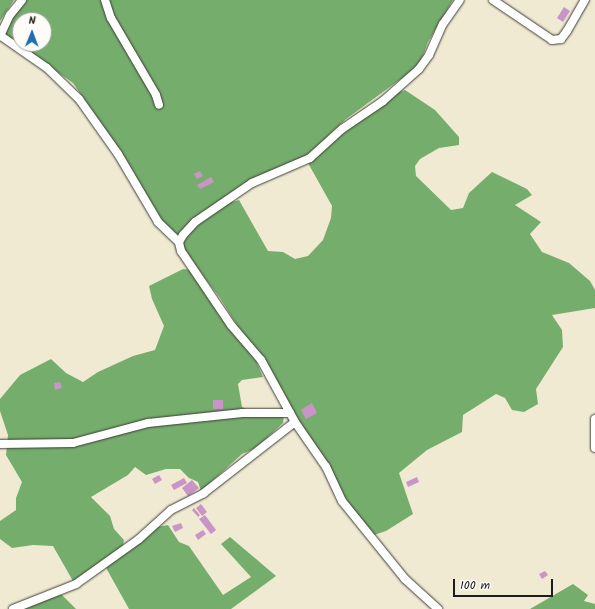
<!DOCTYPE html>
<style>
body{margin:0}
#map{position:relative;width:595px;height:609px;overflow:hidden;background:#f1ead2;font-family:Kalam,sans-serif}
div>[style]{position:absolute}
.forest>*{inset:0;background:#75ae6c}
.building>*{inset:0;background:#c995c7}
.roads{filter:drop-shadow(0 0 1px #3c3b37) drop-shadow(0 0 1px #3c3b37)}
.street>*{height:8px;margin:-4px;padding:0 4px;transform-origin:4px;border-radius:4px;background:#fff}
span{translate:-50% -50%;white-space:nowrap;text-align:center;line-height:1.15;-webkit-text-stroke:3px #fdfcf7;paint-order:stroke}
.north{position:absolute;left:12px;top:12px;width:40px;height:40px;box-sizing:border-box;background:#fdfcf7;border:1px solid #a3a29f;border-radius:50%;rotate:1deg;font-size:11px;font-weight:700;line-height:16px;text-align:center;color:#1c1c1c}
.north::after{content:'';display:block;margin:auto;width:14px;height:18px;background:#1f6fb2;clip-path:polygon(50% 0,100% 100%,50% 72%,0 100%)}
.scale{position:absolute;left:453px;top:579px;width:100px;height:18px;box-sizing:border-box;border:2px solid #1c1c1c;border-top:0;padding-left:5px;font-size:12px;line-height:14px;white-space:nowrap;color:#1c1c1c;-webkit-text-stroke:3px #fdfcf7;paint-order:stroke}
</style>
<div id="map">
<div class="forest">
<div style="clip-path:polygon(0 0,14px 0,0 21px)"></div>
<div style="clip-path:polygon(evenodd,24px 0,453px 0,428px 42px,421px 61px,413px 70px,346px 119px,308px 155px,243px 184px,226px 198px,204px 211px,179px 234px,172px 233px,164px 224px,124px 156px,73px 83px,5px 35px,15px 12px,24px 0,20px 20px,44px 20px,44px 44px,20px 44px,20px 20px)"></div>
<div style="clip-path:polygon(405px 90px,435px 110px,459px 137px,459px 145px,439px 148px,420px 159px,415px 166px,416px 176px,451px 210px,463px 208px,469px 193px,492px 172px,527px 189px,532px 195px,515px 205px,541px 222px,530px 234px,542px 252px,569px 263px,590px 281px,595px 290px,595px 308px,552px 315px,562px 330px,563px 347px,536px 389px,538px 404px,524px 412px,512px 410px,505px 398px,496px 394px,463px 415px,462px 432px,427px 450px,399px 473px,413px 514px,386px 531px,371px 536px,352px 509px,220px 298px,186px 253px,182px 243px,186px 235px,199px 222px,226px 204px,239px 200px,268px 251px,283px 252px,295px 259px,308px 256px,323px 240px,331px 218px,332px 206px,308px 163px,344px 130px,394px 94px)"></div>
<div style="clip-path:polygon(183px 269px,192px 270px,256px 361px,263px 377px,242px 380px,238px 384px,242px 407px,258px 415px,284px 415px,283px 423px,256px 448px,242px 454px,201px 491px,198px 482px,189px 478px,180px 469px,166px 469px,146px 475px,135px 467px,128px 475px,91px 497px,110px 516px,114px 529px,124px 540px,123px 546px,73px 581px,53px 546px,33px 545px,12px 548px,0 539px,0 521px,16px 510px,16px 498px,22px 482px,6px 455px,8px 435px,0 411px,0 399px,20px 375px,51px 359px,66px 373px,83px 382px,98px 372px,133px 356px,155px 350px,164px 326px,152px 299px,149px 286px)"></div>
<div style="clip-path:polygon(168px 525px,179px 542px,189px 546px,223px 595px,251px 577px,221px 544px,230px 537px,276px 576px,231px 609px,129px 609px,105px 566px,157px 527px)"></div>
<div style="clip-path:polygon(573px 584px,588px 595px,584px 601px,595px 604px,595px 609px,530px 609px)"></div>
<div style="clip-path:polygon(60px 593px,76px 609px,21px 609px)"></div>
</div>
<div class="building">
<div style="clip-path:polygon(564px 7px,570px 11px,563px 22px,557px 18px)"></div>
<div style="clip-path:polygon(200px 171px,203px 176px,197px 179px,194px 174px)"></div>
<div style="clip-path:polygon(211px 177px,214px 182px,200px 189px,197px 185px)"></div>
<div style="clip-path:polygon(60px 382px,62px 388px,55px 390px,54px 383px)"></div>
<div style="clip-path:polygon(213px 400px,223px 400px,223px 409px,213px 409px)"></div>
<div style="clip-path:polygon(312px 403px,317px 413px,306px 419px,301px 410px)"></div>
<div style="clip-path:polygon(159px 475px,162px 480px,155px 484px,152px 479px)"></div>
<div style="clip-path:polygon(417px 477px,419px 482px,408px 487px,406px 482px)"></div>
<div style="clip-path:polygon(184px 478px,187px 483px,174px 490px,171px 485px)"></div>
<div style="clip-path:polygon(192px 480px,199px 488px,188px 496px,182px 488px)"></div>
<div style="clip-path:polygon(201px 504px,207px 512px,202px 516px,196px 508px)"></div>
<div style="clip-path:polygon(194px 508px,200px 515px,198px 517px,192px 510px)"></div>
<div style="clip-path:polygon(205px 515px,216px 530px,211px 534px,199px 519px)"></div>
<div style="clip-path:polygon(181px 523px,183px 528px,175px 532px,172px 526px)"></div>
<div style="clip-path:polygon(203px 530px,206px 534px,198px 540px,195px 535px)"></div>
<div style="clip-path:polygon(545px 571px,548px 575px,542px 579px,539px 574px)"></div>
</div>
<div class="roads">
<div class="street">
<div style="left:105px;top:0;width:19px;rotate:72deg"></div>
<div style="left:111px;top:18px;width:89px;rotate:59.7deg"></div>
<div style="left:156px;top:95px;width:10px;rotate:73deg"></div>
<div style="left:493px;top:0;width:71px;rotate:34.1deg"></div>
<div style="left:552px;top:40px;width:9px;rotate:-6deg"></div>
<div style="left:561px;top:39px;width:10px;rotate:-53deg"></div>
<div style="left:567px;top:31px;width:36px;rotate:-60deg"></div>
<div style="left:0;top:36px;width:23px;rotate:-65deg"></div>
<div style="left:10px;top:15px;width:19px;rotate:-51deg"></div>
<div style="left:1px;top:36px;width:56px;rotate:34.8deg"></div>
<div style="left:47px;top:68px;width:45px;rotate:44.1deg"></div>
<div style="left:79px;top:99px;width:67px;rotate:54.7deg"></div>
<div style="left:118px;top:154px;width:79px;rotate:59.5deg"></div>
<div style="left:158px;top:222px;width:29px;rotate:44deg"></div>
<div style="left:595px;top:419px;width:29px;rotate:90deg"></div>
<div style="left:0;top:444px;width:73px;rotate:-0.8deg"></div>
<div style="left:73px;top:443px;width:78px;rotate:-14.9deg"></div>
<div style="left:148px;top:423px;width:95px;rotate:-6.1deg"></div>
<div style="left:242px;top:413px;width:48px"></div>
<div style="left:13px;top:609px;width:68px;rotate:-21.6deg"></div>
<div style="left:76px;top:584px;width:77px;rotate:-35.5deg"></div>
<div style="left:139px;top:539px;width:43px;rotate:-42.2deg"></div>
<div style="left:171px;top:510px;width:37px;rotate:-27deg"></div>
<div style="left:204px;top:493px;width:115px;rotate:-38deg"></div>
<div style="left:438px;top:609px;width:45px;rotate:-137.7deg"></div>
<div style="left:405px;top:579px;width:100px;rotate:-128.9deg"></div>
<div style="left:342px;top:501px;width:38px;rotate:-115deg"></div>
<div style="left:326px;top:467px;width:55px;rotate:-124.6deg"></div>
<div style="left:295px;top:422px;width:71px;rotate:-118.7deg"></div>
<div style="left:261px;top:360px;width:46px;rotate:-130.6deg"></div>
<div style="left:231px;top:325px;width:89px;rotate:-124deg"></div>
<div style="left:181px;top:251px;width:9px;rotate:-103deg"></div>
<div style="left:179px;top:242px;width:8px;rotate:-60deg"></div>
<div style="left:183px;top:235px;width:18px;rotate:-47deg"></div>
<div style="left:195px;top:222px;width:69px;rotate:-34.4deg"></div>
<div style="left:252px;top:183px;width:63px;rotate:-23.3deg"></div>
<div style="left:310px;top:158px;width:43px;rotate:-42.2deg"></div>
<div style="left:342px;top:129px;width:50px;rotate:-34.3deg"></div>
<div style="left:383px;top:101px;width:48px;rotate:-41.6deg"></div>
<div style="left:419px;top:69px;width:17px;rotate:-54deg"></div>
<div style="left:429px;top:55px;width:34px;rotate:-66deg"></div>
<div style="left:443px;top:24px;width:29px;rotate:-55deg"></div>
</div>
</div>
<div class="north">N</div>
<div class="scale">100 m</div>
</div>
